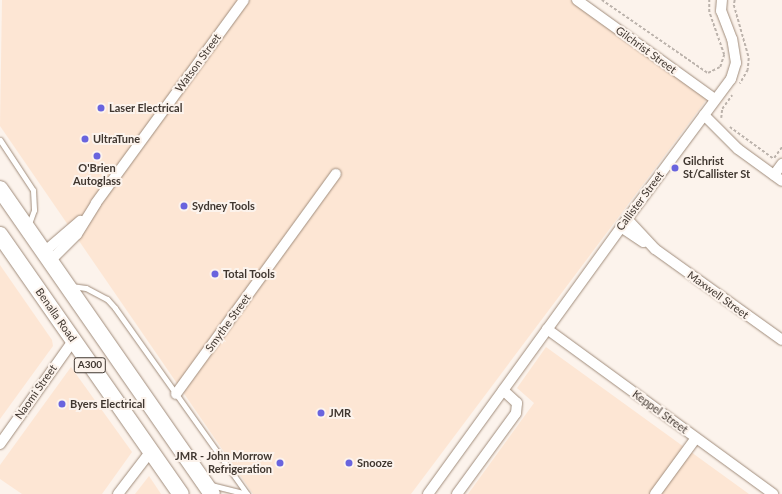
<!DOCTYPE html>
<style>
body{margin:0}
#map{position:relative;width:782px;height:494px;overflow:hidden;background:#fcf3ec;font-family:Lato,sans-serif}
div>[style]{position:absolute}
.built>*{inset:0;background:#fde6d4}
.path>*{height:1.5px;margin-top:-0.75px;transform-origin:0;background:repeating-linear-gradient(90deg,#bcb3ac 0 3px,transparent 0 5px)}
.roads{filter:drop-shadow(0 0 1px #a08c7b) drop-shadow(0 0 1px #a08c7b)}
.service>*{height:5px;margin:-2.5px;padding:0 2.5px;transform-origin:2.5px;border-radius:2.5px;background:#fff}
.minor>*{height:10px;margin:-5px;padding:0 5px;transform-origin:5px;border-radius:5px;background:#fff}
.trunk>*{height:16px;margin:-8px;padding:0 8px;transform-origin:8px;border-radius:8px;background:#fff}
.dots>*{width:11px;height:11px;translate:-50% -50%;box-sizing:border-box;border:2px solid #fcf3ec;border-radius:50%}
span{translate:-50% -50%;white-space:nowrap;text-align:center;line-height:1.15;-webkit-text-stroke:4px #fcf3ec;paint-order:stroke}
.shield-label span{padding:1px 3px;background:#fcf3ec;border:1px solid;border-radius:3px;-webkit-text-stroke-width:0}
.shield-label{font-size:10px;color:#403730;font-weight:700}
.street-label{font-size:11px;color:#403730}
.poi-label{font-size:11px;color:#403730;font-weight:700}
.left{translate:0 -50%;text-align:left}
.right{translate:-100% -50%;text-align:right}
</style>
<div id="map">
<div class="built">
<div style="clip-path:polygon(2px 0,570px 0,707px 99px,411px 494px,253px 494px,0 126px)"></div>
<div style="clip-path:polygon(0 265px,52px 340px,53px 346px,0 419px)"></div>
<div style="clip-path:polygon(546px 347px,749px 494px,468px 494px,534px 403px,517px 388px)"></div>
<div style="clip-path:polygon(71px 367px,132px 452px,102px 494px,22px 494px,0 479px,0 465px)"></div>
<div style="clip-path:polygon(149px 476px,161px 494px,135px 494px)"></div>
</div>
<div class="path">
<div style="left:602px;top:0;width:129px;rotate:34.6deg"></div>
<div style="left:708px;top:73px;width:13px;rotate:-27deg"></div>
<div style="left:720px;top:67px;width:13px;rotate:-72deg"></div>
<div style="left:724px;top:55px;width:46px;rotate:-109.2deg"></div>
<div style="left:709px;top:12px;width:12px;rotate:-90deg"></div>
<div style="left:735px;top:0;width:5px;rotate:101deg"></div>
<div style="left:734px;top:5px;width:55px;rotate:74.2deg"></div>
<div style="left:749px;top:58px;width:12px;rotate:95deg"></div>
<div style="left:748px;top:70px;width:16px;rotate:120deg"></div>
<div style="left:721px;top:118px;width:9px;rotate:-84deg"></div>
<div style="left:722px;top:109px;width:17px;rotate:-54deg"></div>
<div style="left:730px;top:127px;width:54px;rotate:36deg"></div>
<div style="left:774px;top:158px;width:14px;rotate:-54deg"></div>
</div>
<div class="roads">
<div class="service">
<div style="left:0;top:140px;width:60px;rotate:56.6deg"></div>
<div style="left:33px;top:190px;width:20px;rotate:87deg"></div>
<div style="left:34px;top:210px;width:15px;rotate:110deg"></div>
<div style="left:71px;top:286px;width:15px;rotate:8deg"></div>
<div style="left:86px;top:288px;width:24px;rotate:28deg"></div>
<div style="left:107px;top:299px;width:12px;rotate:48deg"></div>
<div style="left:115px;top:308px;width:228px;rotate:54.6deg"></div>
<div style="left:211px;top:485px;width:37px;rotate:14deg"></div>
</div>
<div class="minor">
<div style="left:577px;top:0;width:170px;rotate:35.7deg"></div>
<div style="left:704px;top:115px;width:48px;rotate:45deg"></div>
<div style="left:738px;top:149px;width:54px;rotate:36deg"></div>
<div style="left:774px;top:175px;width:14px;rotate:-54deg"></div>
<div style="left:627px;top:219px;width:41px;rotate:47deg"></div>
<div style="left:655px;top:249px;width:156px;rotate:35.6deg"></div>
<div style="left:621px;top:227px;width:27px;rotate:34deg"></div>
<div style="left:44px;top:252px;width:48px;rotate:-40.7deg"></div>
<div style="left:50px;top:261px;width:38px;rotate:-45deg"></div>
<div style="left:77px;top:234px;width:36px;rotate:-58deg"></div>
<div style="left:96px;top:203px;width:251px;rotate:-53.9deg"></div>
<div style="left:547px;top:329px;width:280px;rotate:36.1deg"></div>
<div style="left:176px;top:394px;width:272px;rotate:-54deg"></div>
<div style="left:0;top:444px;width:126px;rotate:-54.7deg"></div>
<div style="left:118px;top:494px;width:54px;rotate:-52.5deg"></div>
<div style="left:428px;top:494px;width:329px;rotate:-54.1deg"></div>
<div style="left:621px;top:227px;width:184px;rotate:-53.4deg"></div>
<div style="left:731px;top:79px;width:17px;rotate:-73deg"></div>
<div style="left:736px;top:63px;width:24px;rotate:-99deg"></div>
<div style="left:732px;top:39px;width:30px;rotate:-111deg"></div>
<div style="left:721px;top:11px;width:11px;rotate:-85deg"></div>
<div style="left:457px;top:494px;width:100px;rotate:-53.9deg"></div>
<div style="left:516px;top:413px;width:10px;rotate:-84deg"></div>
<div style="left:517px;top:403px;width:19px;rotate:-137deg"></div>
<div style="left:655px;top:494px;width:69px;rotate:-53.8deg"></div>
</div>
<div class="trunk">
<div style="left:0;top:189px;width:371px;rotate:55.2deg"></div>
<div style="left:0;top:235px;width:316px;rotate:55.1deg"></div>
</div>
</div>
<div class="dots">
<div style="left:101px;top:108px;background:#6964de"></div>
<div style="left:85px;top:139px;background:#6964de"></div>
<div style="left:97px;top:156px;background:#6964de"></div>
<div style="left:675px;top:168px;background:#6964de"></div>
<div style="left:184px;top:206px;background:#6964de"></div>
<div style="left:215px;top:274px;background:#6964de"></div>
<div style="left:62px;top:404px;background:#6964de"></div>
<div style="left:321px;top:413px;background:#6964de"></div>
<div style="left:280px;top:463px;background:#6964de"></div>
<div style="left:349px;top:463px;background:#6964de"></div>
</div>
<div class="shield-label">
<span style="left:90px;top:365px">A300</span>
</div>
<div class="street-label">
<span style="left:646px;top:50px;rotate:36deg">Gilchrist Street</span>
<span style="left:198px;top:63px;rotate:-54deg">Watson Street</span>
<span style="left:640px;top:201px;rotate:-53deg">Callister Street</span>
<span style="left:718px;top:295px;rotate:36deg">Maxwell Street</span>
<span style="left:56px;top:315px;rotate:55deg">Benalla Road</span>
<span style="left:228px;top:323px;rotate:-54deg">Smythe Street</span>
<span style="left:36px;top:392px;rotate:-55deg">Naomi Street</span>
<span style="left:660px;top:412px;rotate:36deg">Keppel Street</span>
</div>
<div class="poi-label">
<span class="left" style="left:109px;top:108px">Laser Electrical</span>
<span class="left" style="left:93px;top:139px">UltraTune</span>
<span class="left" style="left:683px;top:168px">Gilchrist<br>St/Callister St</span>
<span style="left:97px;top:175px">O'Brien<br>Autoglass</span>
<span class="left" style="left:192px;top:206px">Sydney Tools</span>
<span class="left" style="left:223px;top:274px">Total Tools</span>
<span class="left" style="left:70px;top:404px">Byers Electrical</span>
<span class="left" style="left:329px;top:413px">JMR</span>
<span class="right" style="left:272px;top:463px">JMR - John Morrow<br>Refrigeration</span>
<span class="left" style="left:357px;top:463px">Snooze</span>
</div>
</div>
